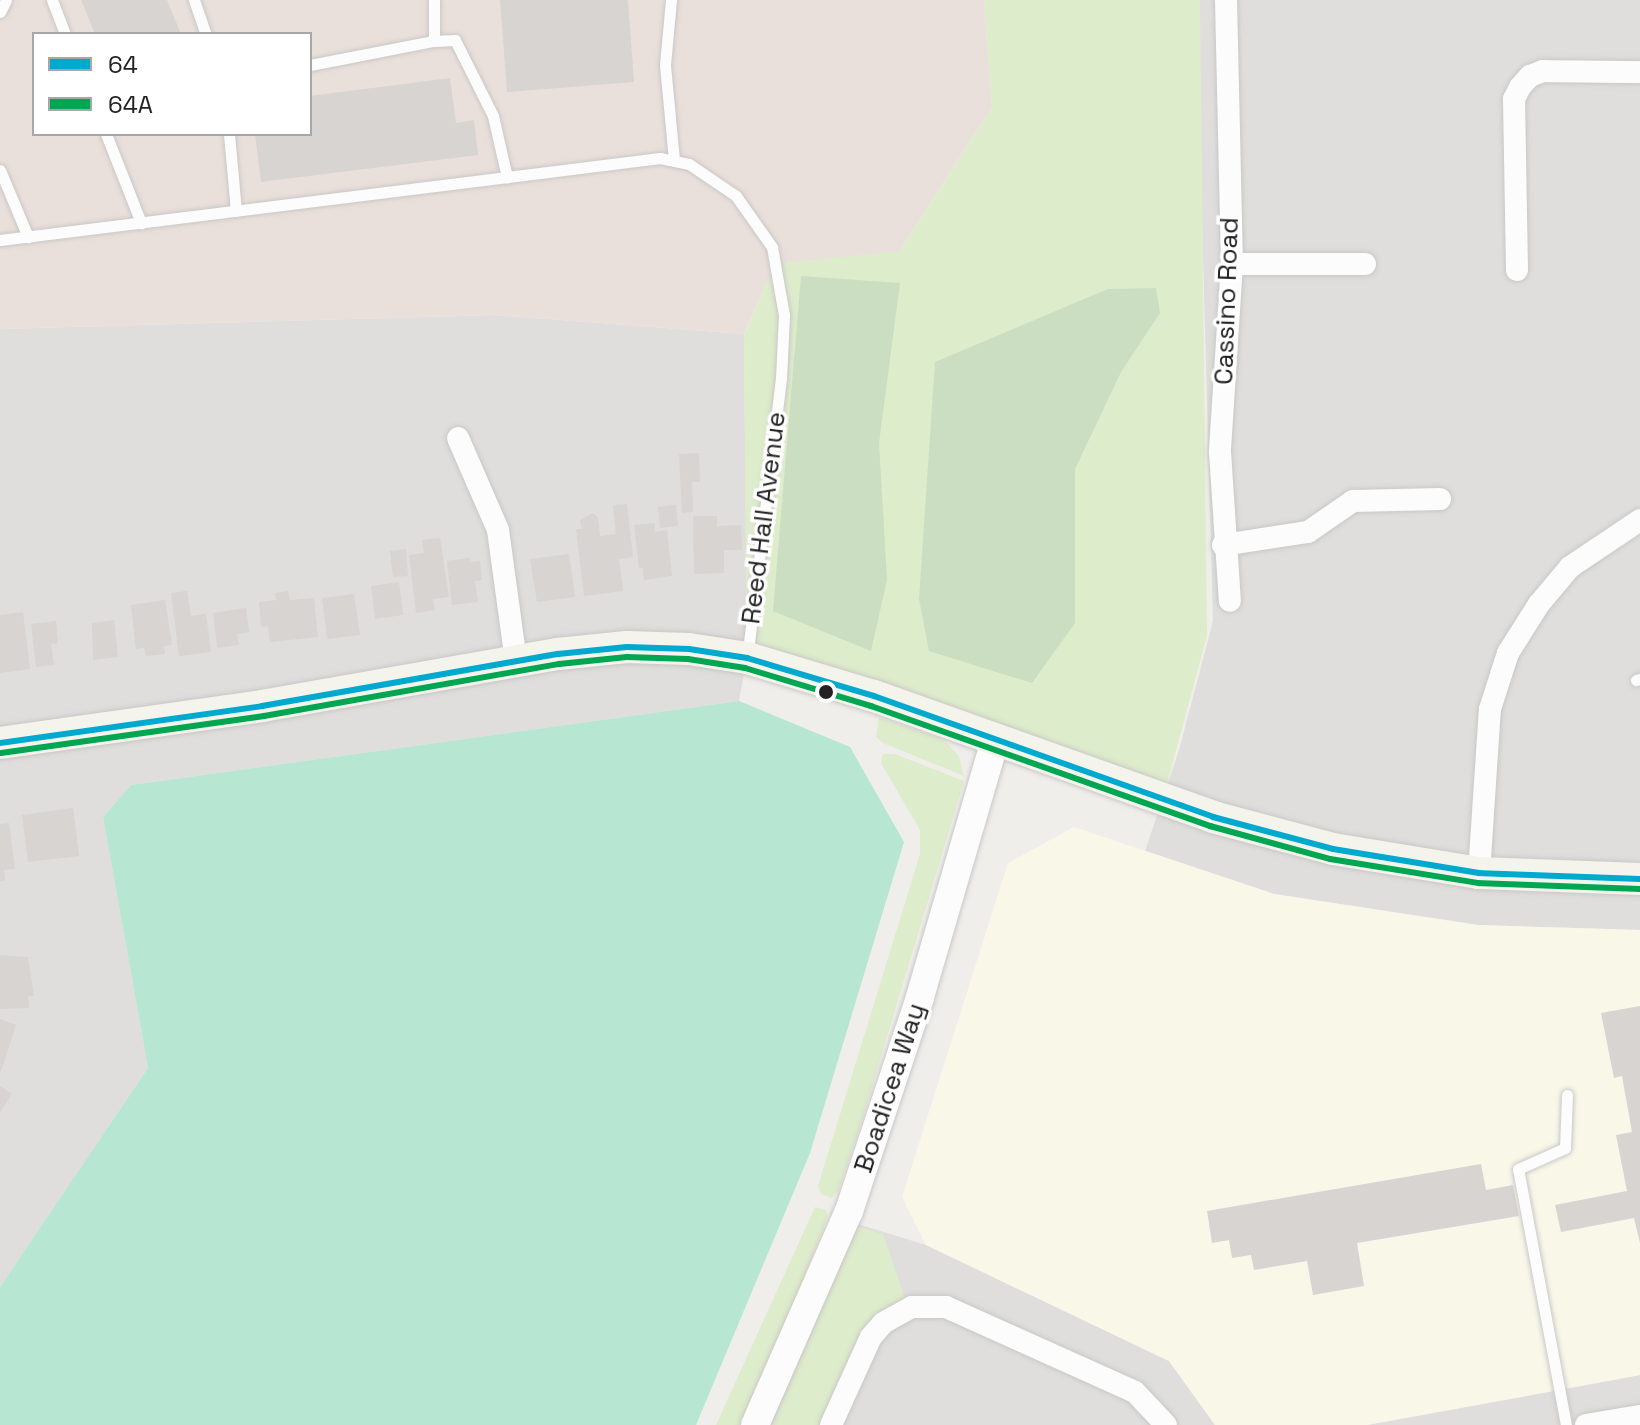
<!DOCTYPE html>
<style>
body{margin:0}
#map{position:relative;width:1640px;height:1425px;overflow:hidden;background:#f0eeeb;font-family:"Space Grotesk",sans-serif}
div>[style]{position:absolute}
.residential>*{inset:0;background:#dfdedc}
.education>*{inset:0;background:#f8f7e8}
.military>*{inset:0;background:#eae0db}
.grass>*{inset:0;background:#ddeccb}
.forest>*{inset:0;background:#cbdec1}
.pitch>*{inset:0;background:#b7e6d2}
.building>*{inset:0;background:#d7d4d2}
.roads{filter:drop-shadow(0 0 2px #c9c8c7) drop-shadow(0 0 2px #c9c8c7)}
.service>*{height:11px;margin:-5.5px;padding:0 5.5px;transform-origin:5.5px;border-radius:5.5px;background:#fdfcfc}
.minor>*{height:22px;margin:-11px;padding:0 11px;transform-origin:11px;border-radius:11px;background:#fdfcfc}
.tertiary>*{height:28px;margin:-14px;padding:0 14px;transform-origin:14px;border-radius:14px;background:#fdfcfc}
.secondary>*{height:32px;margin:-16px;padding:0 16px;transform-origin:16px;border-radius:16px;background:#f4f4ed}
.bus-1>*{height:6px;margin:-3px;padding:0 3px;transform-origin:3px;border-radius:3px;background:#00a9ce}
.bus-2>*{height:6px;margin:-3px;padding:0 3px;transform-origin:3px;border-radius:3px;background:#00a651}
.dots>*{width:22px;height:22px;translate:-50% -50%;box-sizing:border-box;border:4px solid #fff;border-radius:50%}
span{translate:-50% -50%;white-space:nowrap;text-align:center;line-height:1.15;-webkit-text-stroke:7px #fff;paint-order:stroke}
.street-label{font-size:26px;color:#222}
.legend{position:absolute;left:32px;top:32px;width:280px;height:104px;box-sizing:border-box;background:#fff;border:2px solid #a7a7a7;margin:0;padding:10px 14px;list-style:none;font-size:24px;color:#222}
.legend li{display:flex;align-items:center;gap:16px;height:40px}
.legend b{width:40px;border:2px solid #a7a7a7}
</style>
<div id="map">
<div class="residential">
<div style="clip-path:polygon(1196px 0,1640px 0,1640px 930px,1478px 925px,1274px 894px,1145px 851px,1179px 750px,1213px 621px)"></div>
<div style="clip-path:polygon(495px 315px,744px 334px,747px 658px,739px 701px,131px 785px,103px 817px,148px 1068px,0 1287px,0 329px)"></div>
<div style="clip-path:polygon(858px 1224px,926px 1245px,1169px 1361px,1215px 1425px,770px 1425px)"></div>
<div style="clip-path:polygon(1640px 1375px,1640px 1425px,1367px 1425px,1560px 1390px)"></div>
</div>
<div class="education">
<div style="clip-path:polygon(1074px 827px,1274px 894px,1478px 925px,1640px 930px,1640px 1375px,1367px 1425px,1215px 1425px,1169px 1361px,926px 1245px,902px 1197px,1008px 863px)"></div>
</div>
<div class="military">
<div style="clip-path:polygon(evenodd,0 0,984px 0,992px 107px,899px 252px,775px 264px,744px 334px,495px 315px,0 329px,0 0,34px 34px,310px 34px,310px 134px,34px 134px,34px 34px)"></div>
</div>
<div class="grass">
<div style="clip-path:polygon(984px 0,1200px 0,1207px 636px,1167px 784px,747px 658px,744px 335px,775px 264px,900px 251px,992px 107px)"></div>
<div style="clip-path:polygon(879px 717px,944px 740px,959px 756px,964px 776px,883px 743px,876px 737px)"></div>
<div style="clip-path:polygon(883px 754px,895px 754px,964px 781px,858px 1133px,838px 1191px,832px 1198px,821px 1194px,818px 1186px,920px 854px,920px 830px,881px 763px)"></div>
<div style="clip-path:polygon(815px 1207px,826px 1210px,828px 1217px,774px 1353px,740px 1425px,716px 1425px)"></div>
<div style="clip-path:polygon(858px 1227px,883px 1234px,905px 1299px,874px 1317px,860px 1334px,820px 1425px,772px 1425px)"></div>
</div>
<div class="forest">
<div style="clip-path:polygon(801px 276px,900px 283px,879px 443px,887px 580px,871px 651px,773px 611px)"></div>
<div style="clip-path:polygon(1156px 288px,1160px 313px,1121px 372px,1075px 469px,1075px 623px,1032px 683px,929px 651px,919px 599px,935px 362px,1108px 289px)"></div>
</div>
<div class="pitch">
<div style="clip-path:polygon(739px 701px,850px 747px,904px 842px,810px 1153px,696px 1425px,0 1425px,0 1287px,148px 1068px,103px 817px,131px 785px)"></div>
</div>
<div class="building">
<div style="clip-path:polygon(81px 0,167px 0,181px 34px,95px 34px)"></div>
<div style="clip-path:polygon(500px 0,628px 0,634px 82px,507px 92px)"></div>
<div style="clip-path:polygon(450px 78px,456px 123px,474px 120px,478px 155px,261px 182px,255px 134px,310px 134px,310px 96px)"></div>
<div style="clip-path:polygon(699px 453px,700px 482px,692px 482px,693px 512px,682px 513px,679px 454px)"></div>
<div style="clip-path:polygon(627px 504px,633px 557px,619px 559px,623px 591px,584px 596px,576px 529px,582px 529px,580px 520px,593px 513px,598px 518px,600px 536px,616px 534px,613px 505px)"></div>
<div style="clip-path:polygon(676px 505px,678px 526px,660px 528px,658px 507px)"></div>
<div style="clip-path:polygon(693px 516px,717px 516px,717px 526px,741px 525px,742px 550px,724px 550px,724px 573px,694px 574px)"></div>
<div style="clip-path:polygon(655px 523px,655px 532px,667px 530px,672px 576px,644px 580px,643px 568px,639px 568px,634px 525px)"></div>
<div style="clip-path:polygon(440px 538px,449px 597px,433px 599px,435px 610px,416px 613px,409px 555px,424px 553px,422px 540px)"></div>
<div style="clip-path:polygon(406px 549px,408px 576px,393px 577px,390px 551px)"></div>
<div style="clip-path:polygon(569px 554px,575px 597px,537px 602px,530px 559px)"></div>
<div style="clip-path:polygon(470px 558px,471px 562px,480px 561px,482px 580px,475px 581px,478px 602px,452px 605px,447px 561px)"></div>
<div style="clip-path:polygon(399px 582px,403px 615px,375px 619px,371px 586px)"></div>
<div style="clip-path:polygon(187px 591px,191px 616px,206px 614px,211px 652px,179px 656px,171px 593px)"></div>
<div style="clip-path:polygon(288px 591px,290px 600px,314px 598px,318px 637px,270px 642px,268px 626px,261px 627px,259px 602px,276px 600px,275px 593px)"></div>
<div style="clip-path:polygon(354px 594px,360px 635px,327px 639px,322px 598px)"></div>
<div style="clip-path:polygon(165px 600px,172px 645px,164px 646px,165px 654px,146px 656px,144px 648px,136px 649px,131px 605px)"></div>
<div style="clip-path:polygon(246px 608px,249px 632px,237px 634px,239px 645px,217px 648px,213px 613px)"></div>
<div style="clip-path:polygon(23px 612px,30px 669px,0 673px,0 615px)"></div>
<div style="clip-path:polygon(114px 620px,118px 657px,93px 660px,92px 623px)"></div>
<div style="clip-path:polygon(56px 621px,58px 643px,51px 644px,54px 665px,36px 667px,31px 624px)"></div>
<div style="clip-path:polygon(73px 808px,79px 856px,28px 862px,22px 815px)"></div>
<div style="clip-path:polygon(9px 823px,15px 869px,4px 870px,5px 881px,0 881px,0 824px)"></div>
<div style="clip-path:polygon(0 955px,28px 957px,34px 996px,28px 996px,29px 1008px,0 1009px)"></div>
<div style="clip-path:polygon(1640px 1006px,1640px 1243px,1634px 1218px,1561px 1232px,1555px 1205px,1627px 1191px,1616px 1135px,1632px 1132px,1622px 1076px,1614px 1078px,1601px 1013px)"></div>
<div style="clip-path:polygon(0 1019px,16px 1025px,1px 1071px,0 1071px)"></div>
<div style="clip-path:polygon(0 1086px,12px 1094px,0 1113px)"></div>
<div style="clip-path:polygon(1481px 1164px,1486px 1190px,1513px 1185px,1519px 1216px,1357px 1243px,1364px 1286px,1313px 1295px,1307px 1261px,1254px 1270px,1251px 1255px,1232px 1258px,1229px 1240px,1212px 1243px,1207px 1211px)"></div>
</div>
<div class="roads">
<div class="service">
<div style="left:52px;top:0;width:36px;rotate:69deg"></div>
<div style="left:194px;top:0;width:36px;rotate:71deg"></div>
<div style="left:671px;top:0;width:65px;rotate:95.3deg"></div>
<div style="left:665px;top:65px;width:96px;rotate:84.6deg"></div>
<div style="left:0;top:12px;width:13px;rotate:-63deg"></div>
<div style="left:434px;top:41px;width:21px;rotate:-3deg"></div>
<div style="left:455px;top:40px;width:85px;rotate:63.4deg"></div>
<div style="left:493px;top:116px;width:63px;rotate:77.1deg"></div>
<div style="left:310px;top:65px;width:126px;rotate:-11deg"></div>
<div style="left:434px;top:41px;width:41px;rotate:-90deg"></div>
<div style="left:106px;top:134px;width:96px;rotate:68.5deg"></div>
<div style="left:229px;top:134px;width:77px;rotate:84.8deg"></div>
<div style="left:0;top:170px;width:73px;rotate:67.3deg"></div>
<div style="left:0;top:240px;width:665px;rotate:-7.08deg"></div>
<div style="left:660px;top:158px;width:30px;rotate:12deg"></div>
<div style="left:689px;top:164px;width:57px;rotate:34.2deg"></div>
<div style="left:736px;top:196px;width:62px;rotate:54.8deg"></div>
<div style="left:772px;top:247px;width:69px;rotate:80deg"></div>
<div style="left:784px;top:315px;width:63px;rotate:92.7deg"></div>
<div style="left:781px;top:378px;width:281px;rotate:96.9deg"></div>
<div style="left:1636px;top:680px;width:4px;rotate:-14deg"></div>
<div style="left:1566px;top:1425px;width:260px;rotate:-100.6deg"></div>
<div style="left:1518px;top:1169px;width:51px;rotate:-24.1deg"></div>
<div style="left:1565px;top:1148px;width:53px;rotate:-87.8deg"></div>
</div>
<div class="minor">
<div style="left:1226px;top:0;width:264px;rotate:88.7deg"></div>
<div style="left:1232px;top:264px;width:188px;rotate:93.7deg"></div>
<div style="left:1220px;top:452px;width:149px;rotate:86.2deg"></div>
<div style="left:1232px;top:264px;width:133px"></div>
<div style="left:1517px;top:270px;width:171px;rotate:-91deg"></div>
<div style="left:1514px;top:99px;width:13px;rotate:-63deg"></div>
<div style="left:1520px;top:87px;width:15px;rotate:-48deg"></div>
<div style="left:1530px;top:76px;width:14px;rotate:-21deg"></div>
<div style="left:1543px;top:71px;width:97px;rotate:0.6deg"></div>
<div style="left:458px;top:438px;width:100px;rotate:66.5deg"></div>
<div style="left:498px;top:530px;width:132px;rotate:82.2deg"></div>
<div style="left:1223px;top:545px;width:86px;rotate:-8.7deg"></div>
<div style="left:1308px;top:532px;width:55px;rotate:-34.6deg"></div>
<div style="left:1353px;top:501px;width:87px;rotate:-1.3deg"></div>
<div style="left:1479px;top:873px;width:164px;rotate:-86.2deg"></div>
<div style="left:1490px;top:709px;width:59px;rotate:-72.2deg"></div>
<div style="left:1508px;top:653px;width:58px;rotate:-57.7deg"></div>
<div style="left:1539px;top:604px;width:48px;rotate:-50deg"></div>
<div style="left:1570px;top:567px;width:84px;rotate:-33.9deg"></div>
<div style="left:831px;top:1425px;width:97px;rotate:-65.6deg"></div>
<div style="left:871px;top:1337px;width:18px;rotate:-49deg"></div>
<div style="left:883px;top:1323px;width:33px;rotate:-29deg"></div>
<div style="left:912px;top:1307px;width:34px"></div>
<div style="left:946px;top:1307px;width:207px;rotate:24.2deg"></div>
<div style="left:1135px;top:1392px;width:45px;rotate:46.8deg"></div>
<div style="left:1586px;top:1425px;width:55px;rotate:-9.5deg"></div>
</div>
<div class="tertiary">
<div style="left:755px;top:1425px;width:234px;rotate:-66.3deg"></div>
<div style="left:849px;top:1211px;width:225px;rotate:-71.6deg"></div>
<div style="left:920px;top:997px;width:268px;rotate:-73.7deg"></div>
</div>
<div class="secondary">
<div style="left:0;top:743px;width:265px;rotate:-8deg"></div>
<div style="left:262px;top:706px;width:301px;rotate:-10deg"></div>
<div style="left:558px;top:654px;width:69px;rotate:-5.8deg"></div>
<div style="left:627px;top:647px;width:62px;rotate:1.8deg"></div>
<div style="left:689px;top:649px;width:59px;rotate:8.8deg"></div>
<div style="left:747px;top:658px;width:133px;rotate:16.7deg"></div>
<div style="left:874px;top:696px;width:360px;rotate:19.6deg"></div>
<div style="left:1213px;top:817px;width:124px;rotate:14.9deg"></div>
<div style="left:1333px;top:849px;width:148px;rotate:9.3deg"></div>
<div style="left:1479px;top:873px;width:161px;rotate:2.1deg"></div>
</div>
</div>
<div class="bus-1">
<div style="left:0;top:743px;width:265px;rotate:-8deg"></div>
<div style="left:262px;top:706px;width:301px;rotate:-10deg"></div>
<div style="left:558px;top:654px;width:69px;rotate:-5.8deg"></div>
<div style="left:627px;top:647px;width:62px;rotate:1.8deg"></div>
<div style="left:689px;top:649px;width:59px;rotate:8.8deg"></div>
<div style="left:747px;top:658px;width:133px;rotate:16.7deg"></div>
<div style="left:874px;top:696px;width:360px;rotate:19.6deg"></div>
<div style="left:1213px;top:817px;width:124px;rotate:14.9deg"></div>
<div style="left:1333px;top:849px;width:148px;rotate:9.3deg"></div>
<div style="left:1479px;top:873px;width:161px;rotate:2.1deg"></div>
</div>
<div class="bus-2">
<div style="left:1px;top:753px;width:266px;rotate:-8deg"></div>
<div style="left:264px;top:716px;width:300px;rotate:-10deg"></div>
<div style="left:559px;top:664px;width:68px;rotate:-5.9deg"></div>
<div style="left:627px;top:657px;width:61px;rotate:1.9deg"></div>
<div style="left:688px;top:659px;width:58px;rotate:9deg"></div>
<div style="left:745px;top:668px;width:132px;rotate:16.8deg"></div>
<div style="left:871px;top:706px;width:360px;rotate:19.5deg"></div>
<div style="left:1210px;top:826px;width:124px;rotate:15.4deg"></div>
<div style="left:1330px;top:859px;width:151px;rotate:9.2deg"></div>
<div style="left:1479px;top:883px;width:161px;rotate:2.1deg"></div>
</div>
<div class="dots">
<div style="left:826px;top:692px;background:#222"></div>
</div>
<div class="street-label">
<span style="left:1227px;top:301px;rotate:-88deg">Cassino Road</span>
<span style="left:764px;top:518px;rotate:-83deg">Reed Hall Avenue</span>
<span style="left:890px;top:1088px;rotate:-72deg">Boadicea Way</span>
</div>
<ul class="legend">
<li><b style="height:10px;background:#00a9ce"></b>64</li>
<li><b style="height:10px;background:#00a651"></b>64A</li>
</ul>
</div>
